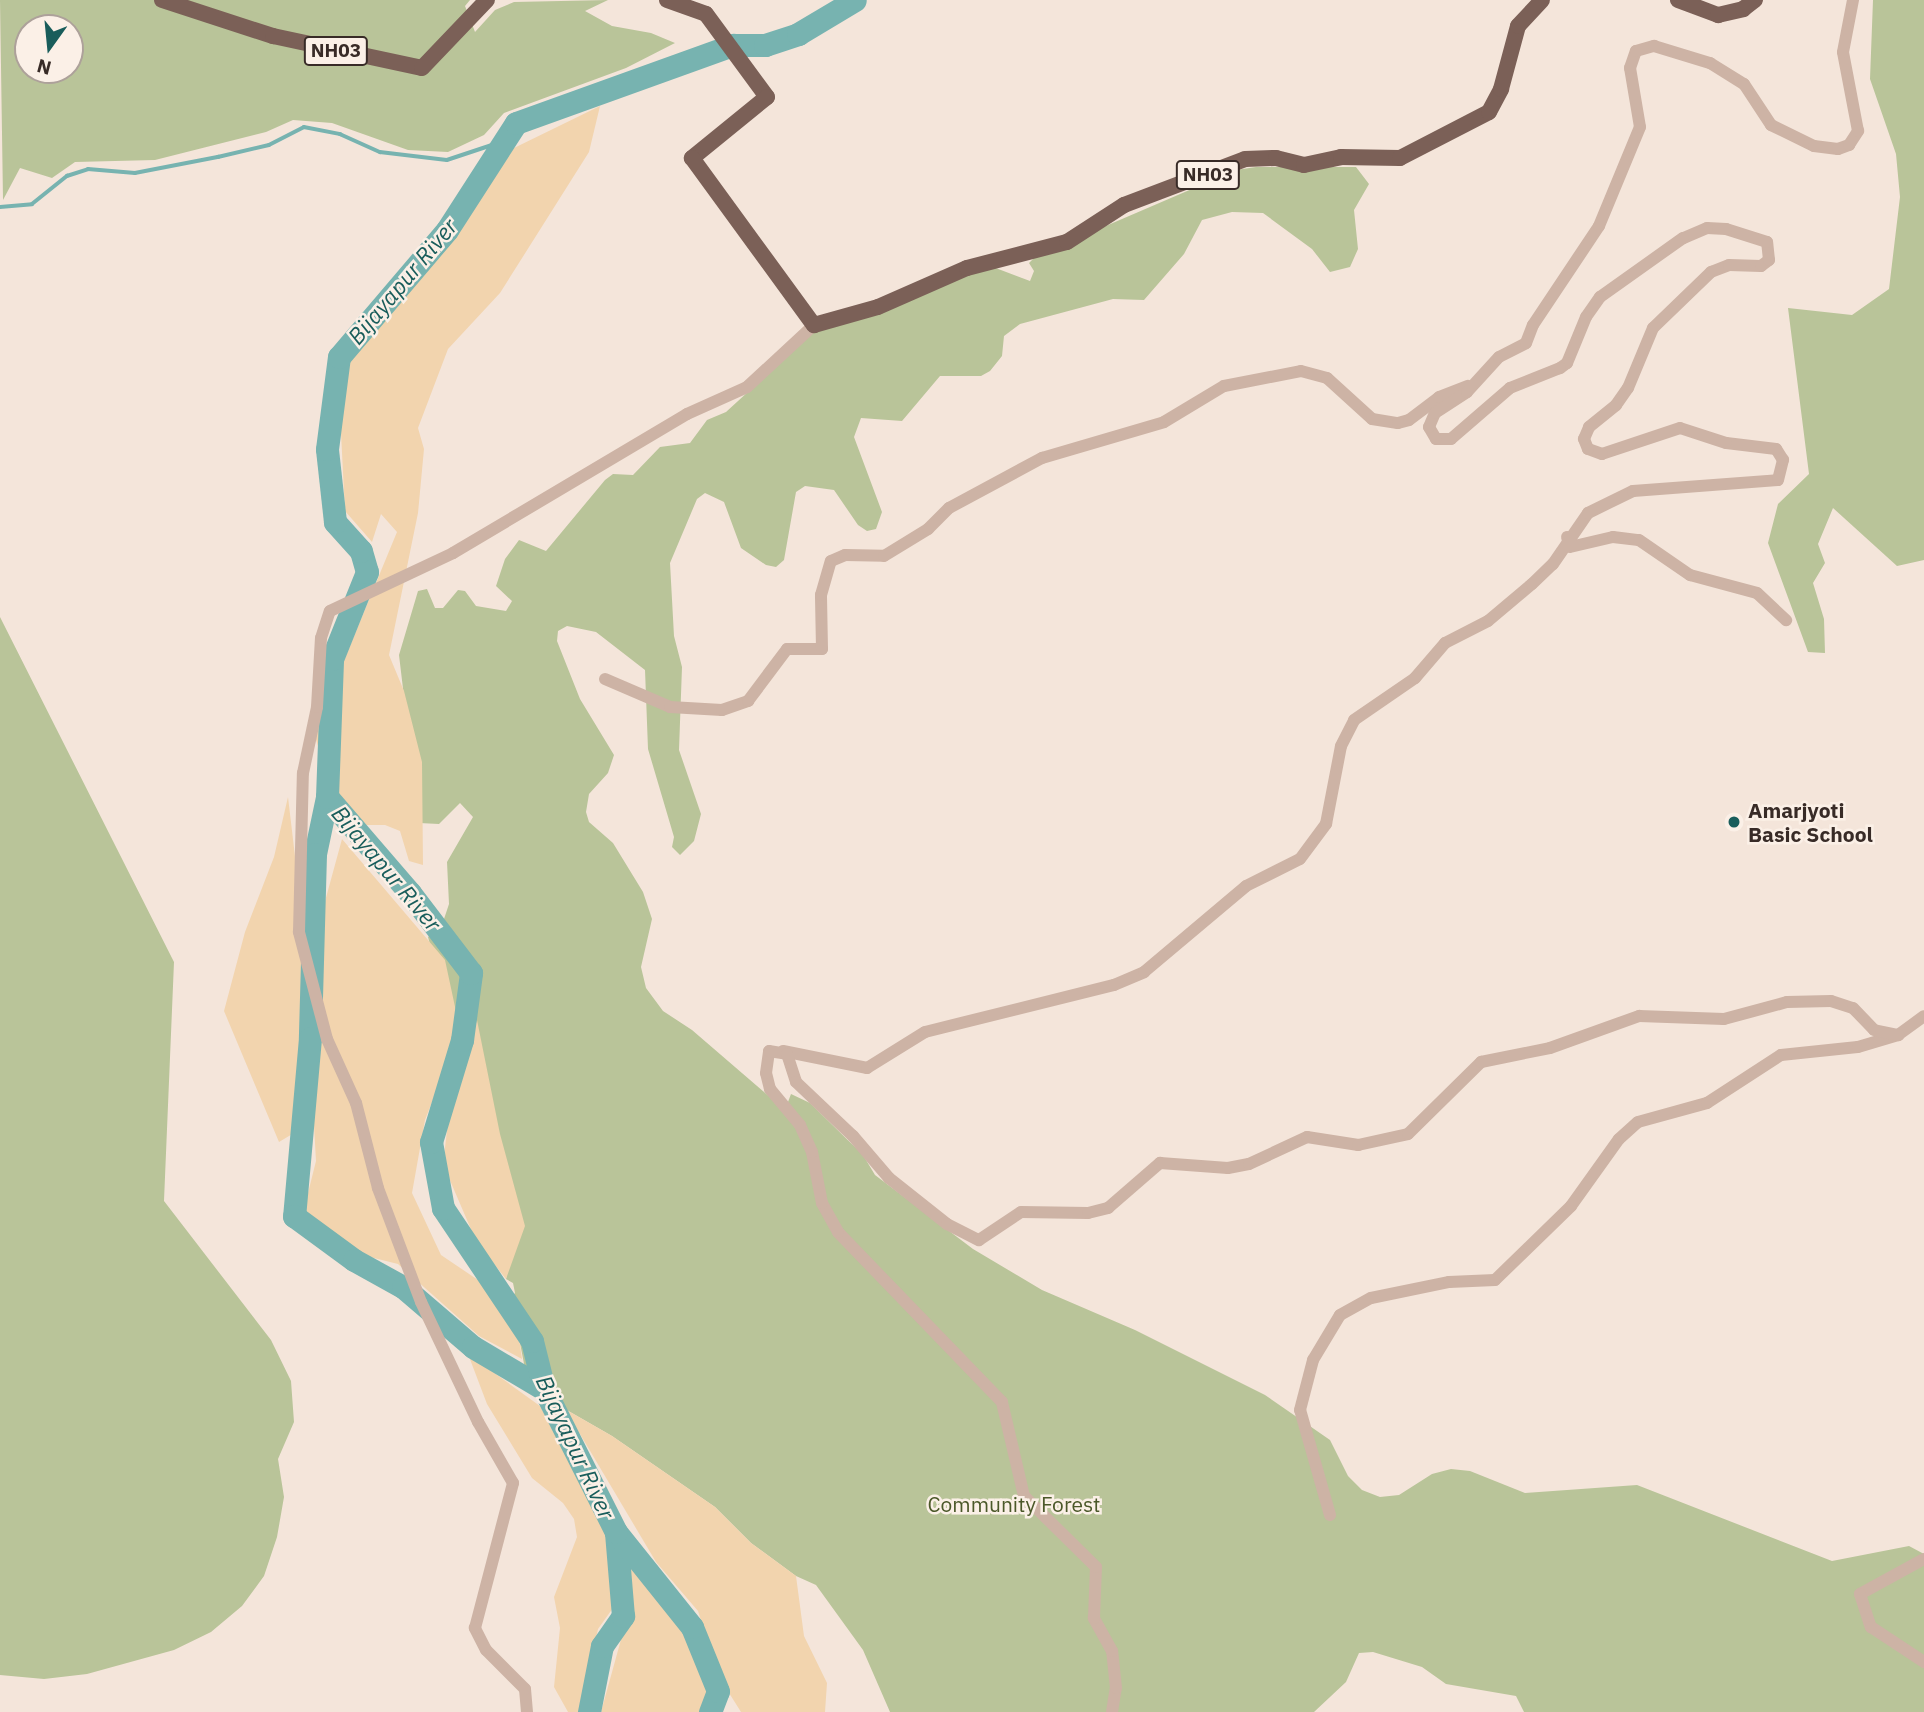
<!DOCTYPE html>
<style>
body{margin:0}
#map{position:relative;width:1924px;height:1712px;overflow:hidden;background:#f4e5da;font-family:"IBM Plex Sans",sans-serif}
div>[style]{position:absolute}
.green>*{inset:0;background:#b9c499}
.sand>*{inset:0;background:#f2d4ae}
.stream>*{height:3.5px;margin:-1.75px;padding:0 1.75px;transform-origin:1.75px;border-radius:1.75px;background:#77b3b0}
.river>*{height:23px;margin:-11.5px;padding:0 11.5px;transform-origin:11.5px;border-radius:11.5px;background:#77b3b0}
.minor>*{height:12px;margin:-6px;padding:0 6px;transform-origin:6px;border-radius:6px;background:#cdb3a5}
.major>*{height:16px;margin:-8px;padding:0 8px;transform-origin:8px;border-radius:8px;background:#7b6057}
.dots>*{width:19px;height:19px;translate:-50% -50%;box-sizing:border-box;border:4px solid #fbf0e7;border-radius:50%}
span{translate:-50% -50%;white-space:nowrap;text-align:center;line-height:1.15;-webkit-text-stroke:5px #fbf0e7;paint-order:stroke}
.shield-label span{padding:2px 5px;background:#fbf0e7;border:2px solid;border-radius:5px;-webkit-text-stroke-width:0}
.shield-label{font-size:19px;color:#382b27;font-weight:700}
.poi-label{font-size:21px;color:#382b27;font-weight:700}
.left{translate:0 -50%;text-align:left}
.park-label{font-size:21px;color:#4b5829}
.water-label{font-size:23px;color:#195d5b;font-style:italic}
.north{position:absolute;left:14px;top:14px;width:70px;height:70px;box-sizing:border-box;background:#fbf0e7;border:2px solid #ada19a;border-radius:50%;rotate:195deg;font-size:19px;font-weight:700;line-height:28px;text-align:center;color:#382b27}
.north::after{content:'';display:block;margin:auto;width:24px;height:32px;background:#195d5b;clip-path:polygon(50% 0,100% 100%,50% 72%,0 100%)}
</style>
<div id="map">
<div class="green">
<div style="clip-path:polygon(evenodd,0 0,470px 0,465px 6px,475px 32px,495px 10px,514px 2px,608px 0,585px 11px,612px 26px,651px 33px,675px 43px,626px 68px,504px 113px,484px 135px,448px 152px,408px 150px,332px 123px,293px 120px,266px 132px,155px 160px,75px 162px,52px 178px,20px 168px,3px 200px,0 0,28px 28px,70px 28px,70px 70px,28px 70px,28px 28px)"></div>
<div style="clip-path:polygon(1873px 0,1924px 0,1924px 560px,1897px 566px,1833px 508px,1818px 544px,1825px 563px,1813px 583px,1824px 619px,1825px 653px,1808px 652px,1768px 543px,1778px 504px,1809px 474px,1788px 308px,1852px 315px,1889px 289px,1900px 197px,1896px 154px,1870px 79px)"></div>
<div style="clip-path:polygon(1256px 167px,1356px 167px,1369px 184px,1354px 210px,1358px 249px,1350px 267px,1330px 272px,1312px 249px,1263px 213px,1232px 212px,1202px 220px,1184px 254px,1144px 300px,1113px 299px,1020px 324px,1004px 336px,1002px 356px,990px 371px,981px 376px,940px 376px,902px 421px,861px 418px,854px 437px,882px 512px,876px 529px,867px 531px,858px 525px,834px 490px,805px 486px,796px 492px,784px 560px,776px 567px,766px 565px,741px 548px,724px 502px,705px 493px,697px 499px,670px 563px,674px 636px,682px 667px,679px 750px,701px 814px,694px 841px,680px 855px,672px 847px,674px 837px,648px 749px,645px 670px,596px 632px,567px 626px,558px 631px,557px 641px,580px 699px,614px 755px,608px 773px,589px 794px,586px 812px,589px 822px,613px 843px,643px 892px,652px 919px,641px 967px,646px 988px,663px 1011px,692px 1030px,785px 1110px,791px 1094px,810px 1103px,863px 1155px,875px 1175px,973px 1249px,1042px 1290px,1135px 1330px,1265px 1395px,1330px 1440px,1348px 1476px,1362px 1490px,1380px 1497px,1399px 1495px,1432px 1474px,1451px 1469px,1470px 1471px,1525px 1493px,1637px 1485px,1832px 1561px,1909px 1546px,1924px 1554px,1924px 1712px,1524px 1712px,1516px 1696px,1446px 1684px,1422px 1667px,1373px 1652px,1359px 1653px,1346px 1682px,1314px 1712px,890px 1712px,863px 1650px,816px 1585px,796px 1576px,751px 1543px,715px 1507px,612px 1436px,544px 1397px,526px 1374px,519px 1338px,503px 1308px,515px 1293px,513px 1283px,506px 1279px,511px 1256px,428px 937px,443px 922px,449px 904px,447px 862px,473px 817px,460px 803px,439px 824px,419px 823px,399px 655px,418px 591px,427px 589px,435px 608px,443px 608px,458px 590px,465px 591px,476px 606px,506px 611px,512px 601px,496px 586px,505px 559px,519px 540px,546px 551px,605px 480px,613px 474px,633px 475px,660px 447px,690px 443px,707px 420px,726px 412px,811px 334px,974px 271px,993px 267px,1030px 281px,1034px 271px,1029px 263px,1036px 256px,1236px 170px)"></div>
<div style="clip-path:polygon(0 617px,174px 962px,164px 1201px,271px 1340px,291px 1381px,294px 1422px,278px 1459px,284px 1497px,277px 1537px,264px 1576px,242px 1606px,211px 1632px,174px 1650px,87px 1674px,44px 1679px,0 1675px)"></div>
</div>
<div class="sand">
<div style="clip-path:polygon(600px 106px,589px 152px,500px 293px,448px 349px,418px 428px,424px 449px,418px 513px,389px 655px,404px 691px,422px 762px,423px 865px,409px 861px,400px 831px,385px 825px,358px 825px,328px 779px,314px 733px,397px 532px,381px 514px,372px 542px,345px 511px,340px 414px,350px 358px,447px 241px,514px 148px)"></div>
<div style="clip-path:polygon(288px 797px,307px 958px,308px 1034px,299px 1063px,294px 1133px,279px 1142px,224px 1011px,245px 932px,274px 857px)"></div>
<div style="clip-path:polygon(342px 839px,445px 960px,460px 1030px,425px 1120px,412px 1193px,441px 1255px,481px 1282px,519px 1338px,522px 1359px,479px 1336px,398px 1264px,362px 1255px,303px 1213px,316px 1161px,313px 1108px,322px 1009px,324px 905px)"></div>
<div style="clip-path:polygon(477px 1020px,500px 1134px,525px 1226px,506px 1279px,476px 1241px,443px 1164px,449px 1114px)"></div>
<div style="clip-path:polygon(468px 1354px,540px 1406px,611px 1532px,613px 1608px,598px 1629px,580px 1712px,568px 1712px,554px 1687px,560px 1628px,554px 1597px,577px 1537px,574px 1519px,563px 1503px,532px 1478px,487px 1404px)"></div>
<div style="clip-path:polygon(544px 1397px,612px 1436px,715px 1507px,751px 1543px,796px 1576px,804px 1636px,827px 1683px,825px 1712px,741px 1712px,719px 1677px,698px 1611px,656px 1562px,580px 1434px)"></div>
<div style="clip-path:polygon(628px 1560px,696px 1644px,708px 1696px,704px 1712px,601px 1712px,625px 1625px)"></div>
</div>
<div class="stream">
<div style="left:0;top:207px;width:32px;rotate:-5deg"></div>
<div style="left:32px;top:204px;width:45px;rotate:-38.7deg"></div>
<div style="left:67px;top:176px;width:22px;rotate:-18deg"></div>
<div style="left:88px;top:169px;width:47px;rotate:4.9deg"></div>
<div style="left:135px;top:173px;width:85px;rotate:-10.9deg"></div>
<div style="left:218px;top:157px;width:52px;rotate:-13.2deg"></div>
<div style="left:269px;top:145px;width:39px;rotate:-27deg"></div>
<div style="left:304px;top:127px;width:37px;rotate:11deg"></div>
<div style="left:340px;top:134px;width:44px;rotate:24.2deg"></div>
<div style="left:380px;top:152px;width:67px;rotate:6.8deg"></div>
<div style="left:447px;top:160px;width:47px;rotate:-18.4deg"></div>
<div style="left:492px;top:145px;width:33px;rotate:-43deg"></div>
</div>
<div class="river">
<div style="left:327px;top:797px;width:58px;rotate:101.9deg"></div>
<div style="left:315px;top:854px;width:184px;rotate:91.6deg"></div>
<div style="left:310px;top:1038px;width:179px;rotate:95.1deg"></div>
<div style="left:294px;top:1216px;width:74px;rotate:36.3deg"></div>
<div style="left:354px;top:1260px;width:56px;rotate:28.9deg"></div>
<div style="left:403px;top:1287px;width:92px;rotate:40.6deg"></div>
<div style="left:473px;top:1347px;width:82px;rotate:30.6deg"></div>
<div style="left:589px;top:1712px;width:67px;rotate:-78.9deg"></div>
<div style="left:602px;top:1646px;width:37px;rotate:-55deg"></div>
<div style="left:623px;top:1616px;width:84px;rotate:-94.8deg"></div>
<div style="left:710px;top:1712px;width:22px;rotate:-69deg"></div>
<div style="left:718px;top:1691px;width:69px;rotate:-112.1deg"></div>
<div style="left:692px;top:1627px;width:122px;rotate:-128.7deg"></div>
<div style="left:616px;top:1532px;width:160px;rotate:-116.7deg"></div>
<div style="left:544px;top:1389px;width:49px;rotate:-104deg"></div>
<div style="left:532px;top:1341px;width:160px;rotate:-123.8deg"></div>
<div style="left:443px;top:1208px;width:67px;rotate:-100.3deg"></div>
<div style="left:431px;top:1142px;width:107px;rotate:-73.1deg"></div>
<div style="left:462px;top:1040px;width:68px;rotate:-82.3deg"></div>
<div style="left:471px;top:973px;width:101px;rotate:-127.3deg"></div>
<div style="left:410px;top:893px;width:127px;rotate:-130.8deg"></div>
<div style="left:327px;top:797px;width:138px;rotate:-87.9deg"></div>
<div style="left:332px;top:659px;width:94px;rotate:-68.1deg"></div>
<div style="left:367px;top:572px;width:22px;rotate:-106deg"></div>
<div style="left:361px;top:551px;width:39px;rotate:-132deg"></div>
<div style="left:335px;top:522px;width:73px;rotate:-96.3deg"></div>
<div style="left:327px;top:449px;width:93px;rotate:-82.6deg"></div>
<div style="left:339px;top:357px;width:167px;rotate:-49.6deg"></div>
<div style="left:447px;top:230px;width:127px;rotate:-57.2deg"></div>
<div style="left:516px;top:123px;width:231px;rotate:-19.8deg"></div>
<div style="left:733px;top:45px;width:32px"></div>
<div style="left:765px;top:45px;width:35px;rotate:-18deg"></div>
<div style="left:798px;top:34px;width:66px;rotate:-30.8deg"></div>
</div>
<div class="minor">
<div style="left:1567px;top:537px;width:10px;rotate:73deg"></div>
<div style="left:1570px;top:547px;width:44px;rotate:-13.1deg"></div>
<div style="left:1613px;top:537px;width:26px;rotate:7deg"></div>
<div style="left:1639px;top:540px;width:62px;rotate:34.5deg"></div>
<div style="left:1690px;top:575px;width:69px;rotate:15deg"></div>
<div style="left:1757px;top:593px;width:40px;rotate:43deg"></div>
<div style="left:605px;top:679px;width:71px;rotate:23.3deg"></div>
<div style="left:670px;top:707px;width:52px;rotate:3.3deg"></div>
<div style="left:722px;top:710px;width:28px;rotate:-19deg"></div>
<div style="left:748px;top:701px;width:65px;rotate:-53.1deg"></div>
<div style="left:787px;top:649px;width:35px"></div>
<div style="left:822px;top:649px;width:54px;rotate:-91.1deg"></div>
<div style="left:821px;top:595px;width:35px;rotate:-74deg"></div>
<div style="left:831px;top:561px;width:15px;rotate:-23deg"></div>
<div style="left:845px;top:555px;width:39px;rotate:1deg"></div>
<div style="left:884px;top:556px;width:52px;rotate:-31.5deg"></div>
<div style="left:928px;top:529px;width:30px;rotate:-45deg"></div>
<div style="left:949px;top:508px;width:106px;rotate:-28.3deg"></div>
<div style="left:1042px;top:458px;width:127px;rotate:-16.4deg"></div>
<div style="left:1164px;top:422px;width:70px;rotate:-31deg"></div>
<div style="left:1224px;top:386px;width:78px;rotate:-11deg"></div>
<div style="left:1301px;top:371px;width:27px;rotate:15deg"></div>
<div style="left:1327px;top:378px;width:61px;rotate:42.3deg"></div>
<div style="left:1372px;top:419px;width:26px;rotate:9deg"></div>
<div style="left:1398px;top:423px;width:11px;rotate:-15deg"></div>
<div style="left:1409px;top:420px;width:38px;rotate:-37deg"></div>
<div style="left:1439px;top:397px;width:31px;rotate:-21deg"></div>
<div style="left:783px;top:1051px;width:86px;rotate:11.4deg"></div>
<div style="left:867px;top:1068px;width:68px;rotate:-31.8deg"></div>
<div style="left:925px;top:1032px;width:195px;rotate:-14deg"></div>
<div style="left:1114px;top:985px;width:33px;rotate:-23deg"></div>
<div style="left:1144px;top:972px;width:133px;rotate:-40.1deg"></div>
<div style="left:1246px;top:886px;width:60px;rotate:-26.6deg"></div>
<div style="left:1300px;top:859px;width:44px;rotate:-53.4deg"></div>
<div style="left:1326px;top:824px;width:79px;rotate:-79.1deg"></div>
<div style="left:1341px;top:746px;width:29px;rotate:-63deg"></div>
<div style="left:1354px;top:720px;width:74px;rotate:-34.5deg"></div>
<div style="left:1415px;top:678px;width:46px;rotate:-49.4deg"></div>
<div style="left:1445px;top:643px;width:48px;rotate:-27.1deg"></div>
<div style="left:1488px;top:621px;width:57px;rotate:-40.1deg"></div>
<div style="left:1532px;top:584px;width:29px;rotate:-44deg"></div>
<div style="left:1553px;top:564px;width:62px;rotate:-55.5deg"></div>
<div style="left:1588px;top:513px;width:50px;rotate:-26.1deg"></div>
<div style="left:1633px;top:491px;width:145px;rotate:-4.3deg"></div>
<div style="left:1778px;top:480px;width:21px;rotate:-76deg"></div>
<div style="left:1783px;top:460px;width:13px;rotate:-122deg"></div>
<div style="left:1776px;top:449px;width:50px;rotate:-173.2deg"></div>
<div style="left:1726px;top:443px;width:48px;rotate:-161.9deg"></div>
<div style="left:1680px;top:428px;width:82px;rotate:161.6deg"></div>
<div style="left:1602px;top:454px;width:15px;rotate:-160deg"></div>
<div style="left:1588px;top:449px;width:11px;rotate:-112deg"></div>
<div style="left:1584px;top:439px;width:13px;rotate:-67deg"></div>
<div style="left:1589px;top:427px;width:35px;rotate:-39deg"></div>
<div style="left:1616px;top:405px;width:21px;rotate:-55deg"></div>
<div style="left:1628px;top:388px;width:65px;rotate:-67.4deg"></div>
<div style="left:1653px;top:328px;width:81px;rotate:-44deg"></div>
<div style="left:1711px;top:272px;width:19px;rotate:-21deg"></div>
<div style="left:1729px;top:265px;width:32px;rotate:2deg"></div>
<div style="left:1761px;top:266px;width:10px;rotate:-37deg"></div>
<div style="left:1769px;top:260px;width:18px;rotate:-96deg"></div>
<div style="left:1767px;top:242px;width:43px;rotate:-162.4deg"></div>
<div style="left:1726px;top:229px;width:19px;rotate:-177deg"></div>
<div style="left:1707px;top:228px;width:26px;rotate:157deg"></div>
<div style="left:1683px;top:238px;width:102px;rotate:144.6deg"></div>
<div style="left:1600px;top:297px;width:24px;rotate:125deg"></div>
<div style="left:1586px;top:317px;width:50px;rotate:112.4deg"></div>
<div style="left:1567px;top:363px;width:9px;rotate:144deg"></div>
<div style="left:1560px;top:368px;width:54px;rotate:158.2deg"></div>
<div style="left:1510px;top:388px;width:78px;rotate:139.2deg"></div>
<div style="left:1451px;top:439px;width:15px;rotate:180deg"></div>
<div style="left:1436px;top:439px;width:14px;rotate:-120deg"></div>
<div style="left:1429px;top:427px;width:15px;rotate:-67deg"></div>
<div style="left:1435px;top:413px;width:38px;rotate:-33deg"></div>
<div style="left:1467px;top:392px;width:47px;rotate:-47.6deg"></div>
<div style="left:1499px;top:357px;width:30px;rotate:-27deg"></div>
<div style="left:1526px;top:343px;width:19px;rotate:-69deg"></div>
<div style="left:1533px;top:325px;width:119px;rotate:-56.3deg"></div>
<div style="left:1599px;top:226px;width:107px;rotate:-67.5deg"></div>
<div style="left:1640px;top:127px;width:60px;rotate:-99.6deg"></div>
<div style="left:1630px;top:68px;width:18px;rotate:-71deg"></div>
<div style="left:1636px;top:51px;width:19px;rotate:-16deg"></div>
<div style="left:1654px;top:46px;width:59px;rotate:16.9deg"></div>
<div style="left:1710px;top:63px;width:40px;rotate:32deg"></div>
<div style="left:1744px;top:84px;width:49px;rotate:56.6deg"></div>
<div style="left:1771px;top:125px;width:48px;rotate:26deg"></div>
<div style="left:1814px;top:146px;width:24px;rotate:7deg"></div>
<div style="left:1838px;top:149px;width:12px;rotate:-20deg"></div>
<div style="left:1849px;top:145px;width:17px;rotate:-57deg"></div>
<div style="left:1858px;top:131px;width:80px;rotate:-100.8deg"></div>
<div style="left:1843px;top:52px;width:53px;rotate:-79.1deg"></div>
<div style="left:1330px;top:1515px;width:109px;rotate:-105.9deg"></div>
<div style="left:1300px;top:1410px;width:52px;rotate:-75.4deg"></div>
<div style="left:1313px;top:1360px;width:52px;rotate:-59deg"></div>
<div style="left:1340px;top:1315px;width:35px;rotate:-29deg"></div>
<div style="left:1371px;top:1298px;width:80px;rotate:-11.6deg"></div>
<div style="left:1449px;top:1282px;width:46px;rotate:-2.5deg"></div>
<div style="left:1495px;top:1280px;width:106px;rotate:-44.2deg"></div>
<div style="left:1571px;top:1206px;width:82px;rotate:-54.4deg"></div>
<div style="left:1619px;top:1139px;width:25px;rotate:-42deg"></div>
<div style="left:1638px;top:1122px;width:72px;rotate:-15.4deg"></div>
<div style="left:1707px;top:1103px;width:88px;rotate:-33deg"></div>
<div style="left:1781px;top:1055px;width:77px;rotate:-5.9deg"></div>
<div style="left:1858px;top:1047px;width:42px;rotate:-16.7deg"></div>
<div style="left:1898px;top:1035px;width:32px;rotate:-36deg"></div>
<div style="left:1924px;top:1559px;width:73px;rotate:151.3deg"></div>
<div style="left:1860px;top:1594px;width:35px;rotate:72deg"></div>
<div style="left:1871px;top:1627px;width:64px;rotate:33.4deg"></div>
<div style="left:527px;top:1712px;width:23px;rotate:-95deg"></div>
<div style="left:525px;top:1689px;width:55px;rotate:-135deg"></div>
<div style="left:486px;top:1650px;width:25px;rotate:-117deg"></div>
<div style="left:475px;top:1628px;width:150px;rotate:-75.3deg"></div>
<div style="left:513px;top:1483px;width:70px;rotate:-119.8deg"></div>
<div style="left:478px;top:1422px;width:133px;rotate:-115.4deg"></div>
<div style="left:421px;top:1302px;width:122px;rotate:-110.7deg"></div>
<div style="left:378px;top:1188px;width:88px;rotate:-104.5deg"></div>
<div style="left:356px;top:1103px;width:70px;rotate:-114.4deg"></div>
<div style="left:327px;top:1039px;width:111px;rotate:-104.7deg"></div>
<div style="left:299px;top:932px;width:159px;rotate:-88.6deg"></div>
<div style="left:303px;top:773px;width:67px;rotate:-78deg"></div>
<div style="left:317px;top:707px;width:69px;rotate:-86.7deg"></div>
<div style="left:321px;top:638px;width:28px;rotate:-72deg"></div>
<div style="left:330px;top:611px;width:136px;rotate:-25.2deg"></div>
<div style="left:453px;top:553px;width:272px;rotate:-30.7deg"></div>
<div style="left:687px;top:414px;width:66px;rotate:-24.2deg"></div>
<div style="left:747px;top:387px;width:91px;rotate:-42.8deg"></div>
<div style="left:1112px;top:1712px;width:24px;rotate:-81deg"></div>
<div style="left:1116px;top:1688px;width:37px;rotate:-96deg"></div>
<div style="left:1112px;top:1651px;width:38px;rotate:-119deg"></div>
<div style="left:1094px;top:1618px;width:51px;rotate:-87.8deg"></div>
<div style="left:1096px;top:1567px;width:101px;rotate:-135.4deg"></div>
<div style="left:1024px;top:1496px;width:97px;rotate:-103.2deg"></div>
<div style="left:1002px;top:1402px;width:236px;rotate:-134deg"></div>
<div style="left:838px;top:1232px;width:33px;rotate:-119deg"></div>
<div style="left:822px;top:1203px;width:52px;rotate:-101.1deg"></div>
<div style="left:812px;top:1152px;width:30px;rotate:-114deg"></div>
<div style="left:800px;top:1125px;width:47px;rotate:-129.8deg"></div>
<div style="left:770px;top:1089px;width:16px;rotate:-104deg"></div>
<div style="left:766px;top:1073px;width:22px;rotate:-82deg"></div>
<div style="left:769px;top:1051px;width:18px;rotate:9deg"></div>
<div style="left:787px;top:1054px;width:29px;rotate:72deg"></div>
<div style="left:796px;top:1082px;width:79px;rotate:43.5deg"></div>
<div style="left:853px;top:1136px;width:55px;rotate:49.4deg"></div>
<div style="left:889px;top:1178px;width:74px;rotate:38.4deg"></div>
<div style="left:947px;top:1224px;width:36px;rotate:27deg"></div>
<div style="left:979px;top:1240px;width:50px;rotate:-33.7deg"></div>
<div style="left:1021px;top:1212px;width:67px;rotate:0.9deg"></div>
<div style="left:1088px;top:1213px;width:21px;rotate:-14deg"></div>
<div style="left:1108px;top:1208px;width:69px;rotate:-40.9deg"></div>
<div style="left:1160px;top:1163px;width:68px;rotate:4.2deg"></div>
<div style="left:1228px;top:1168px;width:21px;rotate:-11deg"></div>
<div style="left:1249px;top:1164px;width:64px;rotate:-25deg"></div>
<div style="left:1307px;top:1137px;width:52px;rotate:8.9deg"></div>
<div style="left:1358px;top:1145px;width:51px;rotate:-12.4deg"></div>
<div style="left:1408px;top:1134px;width:103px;rotate:-44.6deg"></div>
<div style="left:1481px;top:1062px;width:70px;rotate:-11.5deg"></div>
<div style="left:1550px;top:1048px;width:95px;rotate:-19.8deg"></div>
<div style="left:1639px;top:1016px;width:85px;rotate:2deg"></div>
<div style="left:1724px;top:1019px;width:65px;rotate:-15.1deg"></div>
<div style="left:1787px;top:1002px;width:44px;rotate:-1.3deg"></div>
<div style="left:1831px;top:1001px;width:23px;rotate:18deg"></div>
<div style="left:1853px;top:1008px;width:30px;rotate:46deg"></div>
<div style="left:1874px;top:1030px;width:25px;rotate:12deg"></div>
</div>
<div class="major">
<div style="left:162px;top:0;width:117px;rotate:18deg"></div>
<div style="left:273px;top:36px;width:152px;rotate:12.1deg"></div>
<div style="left:422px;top:68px;width:94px;rotate:-46.3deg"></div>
<div style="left:667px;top:0;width:41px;rotate:19.7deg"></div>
<div style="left:706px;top:14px;width:103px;rotate:53.7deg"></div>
<div style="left:767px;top:97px;width:97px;rotate:140.9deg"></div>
<div style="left:692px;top:158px;width:207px;rotate:53.9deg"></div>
<div style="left:814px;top:325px;width:66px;rotate:-15.7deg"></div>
<div style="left:878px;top:307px;width:97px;rotate:-23.7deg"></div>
<div style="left:967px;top:268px;width:103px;rotate:-14.6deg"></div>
<div style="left:1067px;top:242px;width:68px;rotate:-33deg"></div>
<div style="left:1124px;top:205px;width:129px;rotate:-20.8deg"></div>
<div style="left:1245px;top:159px;width:31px;rotate:-2deg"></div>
<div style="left:1276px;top:158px;width:29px;rotate:14deg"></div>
<div style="left:1304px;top:165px;width:38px;rotate:-12deg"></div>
<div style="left:1341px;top:157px;width:59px;rotate:1deg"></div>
<div style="left:1400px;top:158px;width:100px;rotate:-27.3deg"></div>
<div style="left:1489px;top:112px;width:26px;rotate:-62deg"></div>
<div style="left:1501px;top:89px;width:65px;rotate:-74.9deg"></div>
<div style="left:1518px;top:26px;width:35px;rotate:-47deg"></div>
<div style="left:1678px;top:0;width:43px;rotate:20.6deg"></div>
<div style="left:1718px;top:15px;width:26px;rotate:-13deg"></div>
<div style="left:1743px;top:9px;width:15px;rotate:-37deg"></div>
</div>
<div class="dots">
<div style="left:1734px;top:822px;background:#195d5b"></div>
</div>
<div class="shield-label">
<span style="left:336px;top:51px">NH03</span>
<span style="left:1208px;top:175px">NH03</span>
</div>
<div class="poi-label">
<span class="left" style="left:1748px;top:822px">Amarjyoti<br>Basic School</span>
</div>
<div class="park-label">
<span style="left:1014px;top:1504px">Community Forest</span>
</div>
<div class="water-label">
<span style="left:402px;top:281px;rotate:-50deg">Bijayapur River</span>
<span style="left:387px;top:868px;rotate:50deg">Bijayapur River</span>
<span style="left:576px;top:1447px;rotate:65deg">Bijayapur River</span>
</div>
<div class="north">N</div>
</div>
